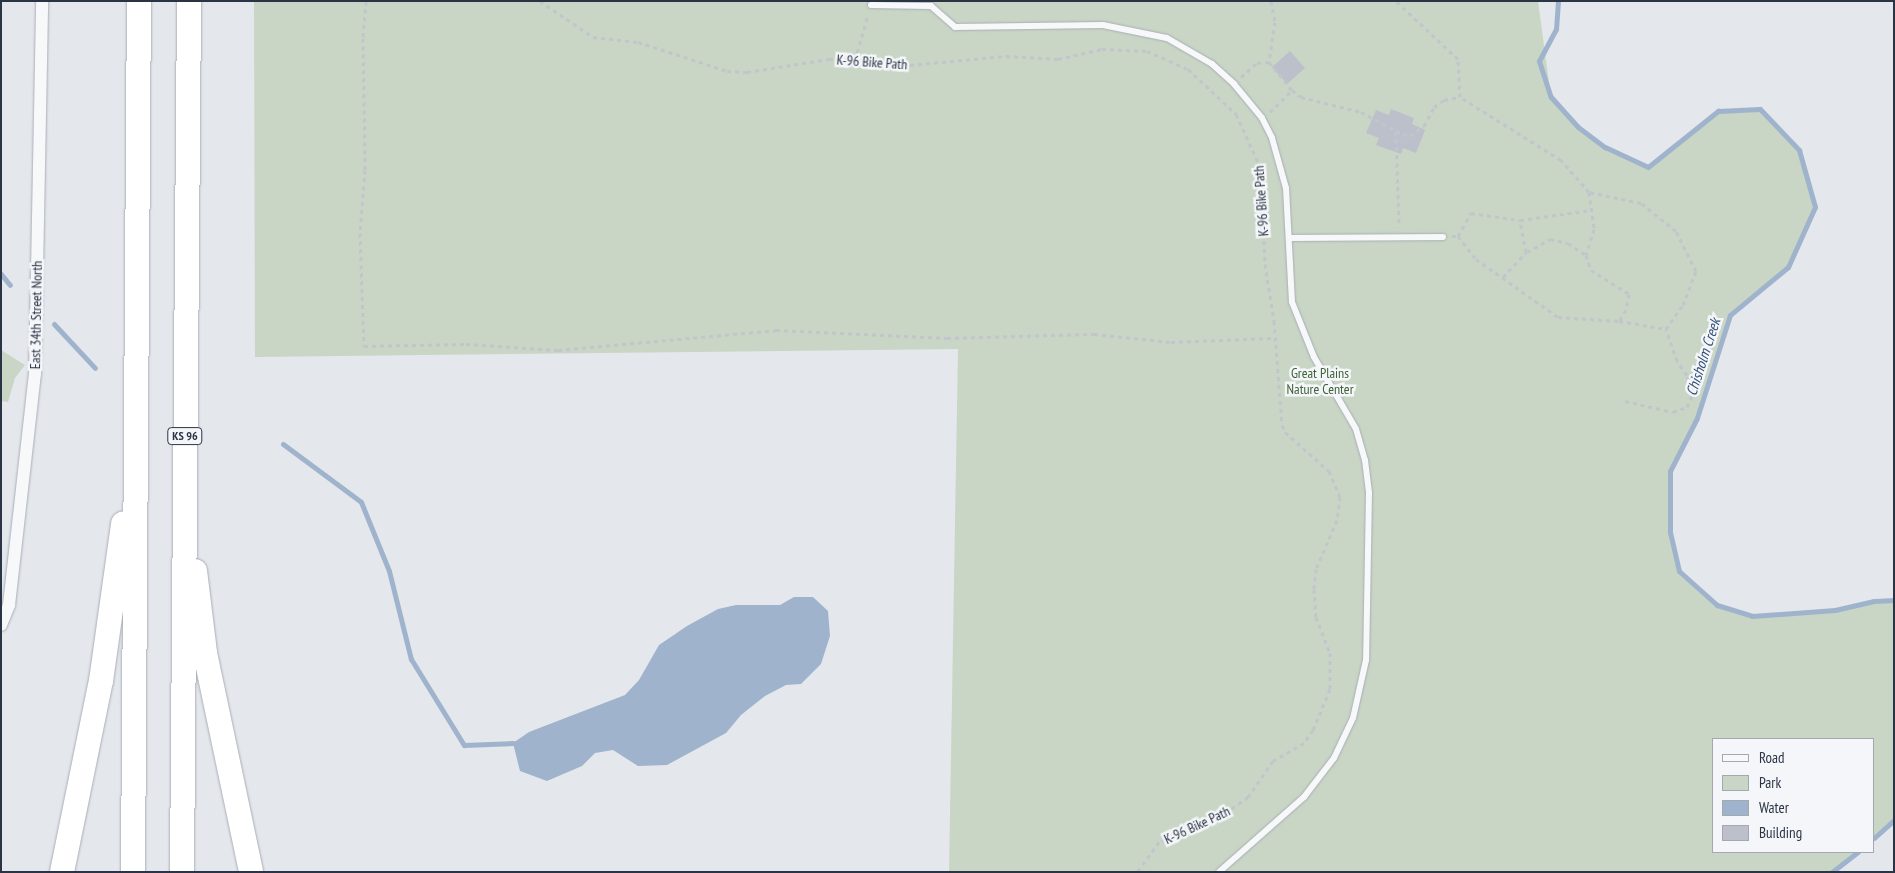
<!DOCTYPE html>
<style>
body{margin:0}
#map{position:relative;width:1895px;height:873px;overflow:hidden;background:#e4e7ec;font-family:"PT Sans Narrow",sans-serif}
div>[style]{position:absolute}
.green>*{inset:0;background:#c9d6c5}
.water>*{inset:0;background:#9fb4cc}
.stream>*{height:5px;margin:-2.5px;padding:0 2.5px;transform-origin:2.5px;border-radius:2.5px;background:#9fb4cc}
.building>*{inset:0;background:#bbc0ca}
.path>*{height:3px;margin-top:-1.5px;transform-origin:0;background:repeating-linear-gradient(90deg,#c2c5cb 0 4px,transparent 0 8px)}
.roads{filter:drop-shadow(0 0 1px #a9aeb7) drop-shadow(0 0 1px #a9aeb7)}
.lane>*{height:6px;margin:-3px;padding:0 3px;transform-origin:3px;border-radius:3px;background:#f7f8fa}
.street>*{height:12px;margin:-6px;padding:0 6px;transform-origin:6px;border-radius:6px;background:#f7f8fa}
.highway>*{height:24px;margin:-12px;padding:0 12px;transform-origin:12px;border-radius:12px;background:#fff}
span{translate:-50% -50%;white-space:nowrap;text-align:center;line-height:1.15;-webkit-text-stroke:5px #f4f6f9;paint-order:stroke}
.shield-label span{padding:1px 4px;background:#f4f6f9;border:1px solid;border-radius:4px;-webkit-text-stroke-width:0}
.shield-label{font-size:12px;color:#2b3445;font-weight:700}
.street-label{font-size:14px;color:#2b3445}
.park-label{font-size:14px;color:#3f6138}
.water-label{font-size:15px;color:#34527a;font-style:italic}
.frame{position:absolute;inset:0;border:2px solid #2b3445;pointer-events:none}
.legend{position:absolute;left:1712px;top:738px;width:162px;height:115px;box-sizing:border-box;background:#f4f6f9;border:1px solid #a4a8b1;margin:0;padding:6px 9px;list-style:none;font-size:15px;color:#2b3445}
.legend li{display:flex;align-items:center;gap:10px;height:25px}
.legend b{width:25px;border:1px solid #a4a8b1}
</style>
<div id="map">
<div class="green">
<div style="clip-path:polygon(254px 1px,1538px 1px,1551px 97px,1578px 127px,1605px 147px,1648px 167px,1718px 111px,1760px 109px,1799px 150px,1815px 207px,1788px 267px,1730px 315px,1697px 417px,1670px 471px,1670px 532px,1679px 571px,1717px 605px,1752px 616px,1835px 610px,1874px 601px,1894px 600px,1894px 820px,1874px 838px,1874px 739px,1714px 739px,1714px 852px,1858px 852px,1832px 872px,949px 872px,958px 349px,255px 357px)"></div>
<div style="clip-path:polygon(1px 350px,25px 365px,15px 378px,8px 402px,1px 401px)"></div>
</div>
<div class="water">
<div style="clip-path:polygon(794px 597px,813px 597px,828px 611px,830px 636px,821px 664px,801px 684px,786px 685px,765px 696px,741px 715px,726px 733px,667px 765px,638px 766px,613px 750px,595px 753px,582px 766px,547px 781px,520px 771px,513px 743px,529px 732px,625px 695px,639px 680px,659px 645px,687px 626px,718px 609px,736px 605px,780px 605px)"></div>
</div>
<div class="stream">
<div style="left:1558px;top:1px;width:28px;rotate:94deg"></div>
<div style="left:1556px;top:29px;width:36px;rotate:118deg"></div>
<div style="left:1539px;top:61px;width:38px;rotate:72deg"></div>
<div style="left:1551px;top:97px;width:40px;rotate:48deg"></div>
<div style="left:1578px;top:127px;width:34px;rotate:37deg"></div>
<div style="left:1605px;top:147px;width:47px;rotate:24.9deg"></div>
<div style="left:1648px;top:167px;width:90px;rotate:-38.7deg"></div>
<div style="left:1718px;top:111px;width:42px;rotate:-2.7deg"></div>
<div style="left:1760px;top:109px;width:57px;rotate:46.4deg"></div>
<div style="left:1799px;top:150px;width:59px;rotate:74.3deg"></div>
<div style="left:1815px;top:207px;width:66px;rotate:114.2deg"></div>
<div style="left:1788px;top:267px;width:75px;rotate:140.4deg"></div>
<div style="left:1730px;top:315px;width:108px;rotate:107.8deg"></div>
<div style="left:1697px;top:418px;width:59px;rotate:117deg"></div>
<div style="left:1670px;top:471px;width:61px;rotate:90deg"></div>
<div style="left:1670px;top:532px;width:40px;rotate:77deg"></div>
<div style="left:1679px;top:571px;width:51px;rotate:41.8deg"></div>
<div style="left:1717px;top:605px;width:37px;rotate:17deg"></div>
<div style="left:1752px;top:616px;width:83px;rotate:-4.1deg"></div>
<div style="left:1835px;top:610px;width:40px;rotate:-13deg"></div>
<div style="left:1874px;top:601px;width:20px;rotate:-3deg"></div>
<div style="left:1px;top:274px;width:14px;rotate:51deg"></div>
<div style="left:54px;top:324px;width:60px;rotate:47deg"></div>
<div style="left:283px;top:444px;width:97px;rotate:36.6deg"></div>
<div style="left:361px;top:502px;width:74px;rotate:67.9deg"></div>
<div style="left:389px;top:571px;width:91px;rotate:76deg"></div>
<div style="left:411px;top:659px;width:101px;rotate:58.4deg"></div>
<div style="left:464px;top:745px;width:49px;rotate:-2.3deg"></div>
<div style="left:1874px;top:838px;width:27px;rotate:-42deg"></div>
<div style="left:1832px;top:872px;width:33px;rotate:-38deg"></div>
</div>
<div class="building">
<div style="clip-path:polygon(1290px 51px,1305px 68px,1287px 84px,1272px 67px)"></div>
<div style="clip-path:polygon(1391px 109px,1414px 118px,1412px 124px,1425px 130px,1416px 153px,1403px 148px,1401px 154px,1376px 145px,1379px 138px,1366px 133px,1376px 110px,1389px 115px)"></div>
</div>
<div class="path">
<div style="left:366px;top:1px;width:37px;rotate:95deg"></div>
<div style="left:363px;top:38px;width:132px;rotate:89.1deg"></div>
<div style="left:365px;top:170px;width:63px;rotate:94.5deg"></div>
<div style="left:360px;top:233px;width:113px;rotate:88deg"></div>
<div style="left:364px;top:346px;width:102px;rotate:-1.1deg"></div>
<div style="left:466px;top:344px;width:92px;rotate:3.7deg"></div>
<div style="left:558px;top:350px;width:219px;rotate:-5.2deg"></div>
<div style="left:776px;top:330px;width:171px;rotate:2.7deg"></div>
<div style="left:947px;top:338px;width:147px;rotate:-1.6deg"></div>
<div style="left:1094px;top:334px;width:77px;rotate:5.9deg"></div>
<div style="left:1171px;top:342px;width:104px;rotate:-2.2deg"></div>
<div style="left:540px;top:1px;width:64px;rotate:34.2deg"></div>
<div style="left:593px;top:37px;width:45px;rotate:6.3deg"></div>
<div style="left:638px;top:42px;width:94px;rotate:18deg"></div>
<div style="left:727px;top:71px;width:20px;rotate:3deg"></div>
<div style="left:747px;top:72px;width:83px;rotate:-9deg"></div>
<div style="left:829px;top:59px;width:81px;rotate:4.2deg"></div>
<div style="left:910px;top:65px;width:96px;rotate:-5.4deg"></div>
<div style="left:1006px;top:56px;width:52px;rotate:3.3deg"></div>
<div style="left:1058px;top:59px;width:45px;rotate:-12.8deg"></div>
<div style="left:1102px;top:49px;width:45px;rotate:2.5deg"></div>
<div style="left:1147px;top:51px;width:45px;rotate:23.7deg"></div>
<div style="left:1188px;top:69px;width:66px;rotate:43.2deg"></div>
<div style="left:1236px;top:114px;width:60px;rotate:65.6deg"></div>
<div style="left:1261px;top:169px;width:95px;rotate:87.6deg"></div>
<div style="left:1265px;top:264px;width:58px;rotate:81deg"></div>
<div style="left:1274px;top:321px;width:104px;rotate:85.6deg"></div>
<div style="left:1282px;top:425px;width:8px;rotate:67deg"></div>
<div style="left:1285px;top:432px;width:59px;rotate:41.6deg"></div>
<div style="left:1329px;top:471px;width:28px;rotate:67deg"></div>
<div style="left:1340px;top:497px;width:23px;rotate:97deg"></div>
<div style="left:1337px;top:520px;width:53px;rotate:113.2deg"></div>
<div style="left:1316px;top:569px;width:20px;rotate:96deg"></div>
<div style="left:1314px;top:589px;width:28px;rotate:86deg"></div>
<div style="left:1316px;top:617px;width:39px;rotate:69deg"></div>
<div style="left:1330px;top:653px;width:36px;rotate:90deg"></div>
<div style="left:1330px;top:689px;width:44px;rotate:112.5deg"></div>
<div style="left:1313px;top:730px;width:16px;rotate:125deg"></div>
<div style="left:1304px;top:743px;width:36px;rotate:150deg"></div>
<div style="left:1273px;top:761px;width:44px;rotate:124.8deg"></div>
<div style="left:1248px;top:797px;width:29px;rotate:145deg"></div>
<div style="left:1224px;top:814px;width:71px;rotate:156.7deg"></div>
<div style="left:1159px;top:842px;width:37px;rotate:126deg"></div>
<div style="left:1271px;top:1px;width:21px;rotate:79deg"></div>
<div style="left:1275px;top:22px;width:40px;rotate:98.5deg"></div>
<div style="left:1269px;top:62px;width:36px;rotate:51deg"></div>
<div style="left:1292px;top:90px;width:11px;rotate:38deg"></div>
<div style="left:1301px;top:97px;width:62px;rotate:14deg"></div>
<div style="left:1361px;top:112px;width:40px;rotate:28deg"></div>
<div style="left:1396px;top:131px;width:96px;rotate:88.2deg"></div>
<div style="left:855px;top:60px;width:47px;rotate:-73.9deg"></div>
<div style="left:1241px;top:77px;width:21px;rotate:-41deg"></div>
<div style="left:1257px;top:63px;width:12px;rotate:-5deg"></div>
<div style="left:1270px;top:112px;width:31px;rotate:-45deg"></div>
<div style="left:1396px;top:131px;width:15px;rotate:20deg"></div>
<div style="left:1410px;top:136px;width:17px;rotate:-36deg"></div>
<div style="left:1424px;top:126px;width:21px;rotate:-62deg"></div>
<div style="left:1434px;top:107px;width:12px;rotate:-35deg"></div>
<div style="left:1444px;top:100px;width:16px;rotate:-11deg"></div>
<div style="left:1460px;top:97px;width:38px;rotate:-93deg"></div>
<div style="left:1458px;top:59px;width:85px;rotate:-136.9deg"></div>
<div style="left:1589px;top:192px;width:37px;rotate:82deg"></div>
<div style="left:1594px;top:229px;width:27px;rotate:107deg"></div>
<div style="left:1586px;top:255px;width:16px;rotate:72deg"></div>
<div style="left:1591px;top:270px;width:45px;rotate:32.3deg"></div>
<div style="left:1629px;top:294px;width:16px;rotate:101deg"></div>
<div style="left:1626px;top:310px;width:13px;rotate:122deg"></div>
<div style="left:1452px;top:236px;width:6px"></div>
<div style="left:1458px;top:236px;width:29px;rotate:52deg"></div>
<div style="left:1476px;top:259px;width:100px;rotate:35.3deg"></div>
<div style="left:1558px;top:317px;width:61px;rotate:3.8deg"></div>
<div style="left:1619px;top:321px;width:48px;rotate:9.7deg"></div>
<div style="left:1666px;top:329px;width:29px;rotate:-55deg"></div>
<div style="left:1683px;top:305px;width:36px;rotate:-69deg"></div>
<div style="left:1696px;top:271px;width:45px;rotate:-116.6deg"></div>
<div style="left:1676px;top:231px;width:45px;rotate:-141.3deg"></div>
<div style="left:1641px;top:203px;width:53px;rotate:-168.1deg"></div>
<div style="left:1589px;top:192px;width:43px;rotate:-131.2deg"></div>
<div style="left:1561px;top:160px;width:119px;rotate:-148deg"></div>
<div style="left:1458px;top:236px;width:26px;rotate:-61deg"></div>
<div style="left:1471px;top:213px;width:49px;rotate:8.1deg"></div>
<div style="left:1520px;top:220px;width:72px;rotate:-8deg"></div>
<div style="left:1527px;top:252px;width:26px;rotate:-29deg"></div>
<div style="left:1550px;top:239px;width:18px;rotate:13deg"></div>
<div style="left:1568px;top:243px;width:22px;rotate:34deg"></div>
<div style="left:1503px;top:277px;width:34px;rotate:-47deg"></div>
<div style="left:1526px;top:252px;width:33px;rotate:-101deg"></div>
<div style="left:1625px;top:401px;width:49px;rotate:12.9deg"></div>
<div style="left:1673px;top:412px;width:15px;rotate:-20deg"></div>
<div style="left:1687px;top:407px;width:12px;rotate:-66deg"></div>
<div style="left:1692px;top:396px;width:22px;rotate:-103deg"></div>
<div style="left:1687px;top:375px;width:17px;rotate:-126deg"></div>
<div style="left:1677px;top:361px;width:34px;rotate:-109deg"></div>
</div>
<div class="roads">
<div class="lane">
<div style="left:871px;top:5px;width:60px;rotate:1deg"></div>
<div style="left:931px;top:6px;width:32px;rotate:41deg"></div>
<div style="left:955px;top:27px;width:148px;rotate:-0.8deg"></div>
<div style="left:1103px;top:25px;width:65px;rotate:11.5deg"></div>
<div style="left:1167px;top:38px;width:52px;rotate:30deg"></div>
<div style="left:1212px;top:64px;width:30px;rotate:42deg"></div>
<div style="left:1234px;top:84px;width:44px;rotate:50.5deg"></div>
<div style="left:1262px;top:118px;width:22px;rotate:63deg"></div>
<div style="left:1272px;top:138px;width:52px;rotate:74.4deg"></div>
<div style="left:1286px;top:188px;width:114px;rotate:87deg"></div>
<div style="left:1292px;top:302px;width:59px;rotate:68.2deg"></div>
<div style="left:1314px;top:357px;width:83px;rotate:59.7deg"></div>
<div style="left:1356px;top:429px;width:32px;rotate:74deg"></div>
<div style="left:1365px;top:460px;width:33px;rotate:83deg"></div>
<div style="left:1369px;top:493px;width:167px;rotate:91deg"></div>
<div style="left:1366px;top:660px;width:59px;rotate:102.6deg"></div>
<div style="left:1353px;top:718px;width:44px;rotate:115.4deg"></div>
<div style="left:1334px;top:758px;width:49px;rotate:127.6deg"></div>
<div style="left:1304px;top:797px;width:113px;rotate:138.6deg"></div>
<div style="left:1289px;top:238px;width:154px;rotate:-0.4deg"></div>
</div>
<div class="street">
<div style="left:1px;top:625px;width:22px;rotate:-68deg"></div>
<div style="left:9px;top:605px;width:232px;rotate:-83.6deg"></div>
<div style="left:35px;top:374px;width:373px;rotate:-88.9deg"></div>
</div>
<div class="highway">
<div style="left:195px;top:571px;width:83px;rotate:83deg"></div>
<div style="left:205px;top:653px;width:224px;rotate:78.1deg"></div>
<div style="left:62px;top:872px;width:195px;rotate:-78.5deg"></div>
<div style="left:101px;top:681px;width:159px;rotate:-82deg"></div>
<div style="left:133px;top:872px;width:871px;rotate:-89.61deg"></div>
<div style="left:182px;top:872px;width:871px;rotate:-89.54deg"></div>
</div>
</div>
<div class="shield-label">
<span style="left:185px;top:436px">KS 96</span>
</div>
<div class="street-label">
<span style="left:872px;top:62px;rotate:4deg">K-96 Bike Path</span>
<span style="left:1261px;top:201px;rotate:-94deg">K-96 Bike Path</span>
<span style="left:36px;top:315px;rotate:-89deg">East 34th Street North</span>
<span style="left:1197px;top:825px;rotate:-25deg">K-96 Bike Path</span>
</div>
<div class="park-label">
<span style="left:1320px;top:381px">Great Plains<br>Nature Center</span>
</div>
<div class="water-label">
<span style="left:1703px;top:357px;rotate:-72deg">Chisholm Creek</span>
</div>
<div class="frame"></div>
<ul class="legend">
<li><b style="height:6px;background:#f7f8fa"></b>Road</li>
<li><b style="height:14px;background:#c9d6c5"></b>Park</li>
<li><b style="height:14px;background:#9fb4cc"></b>Water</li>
<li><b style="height:14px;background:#bbc0ca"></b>Building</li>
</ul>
</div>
